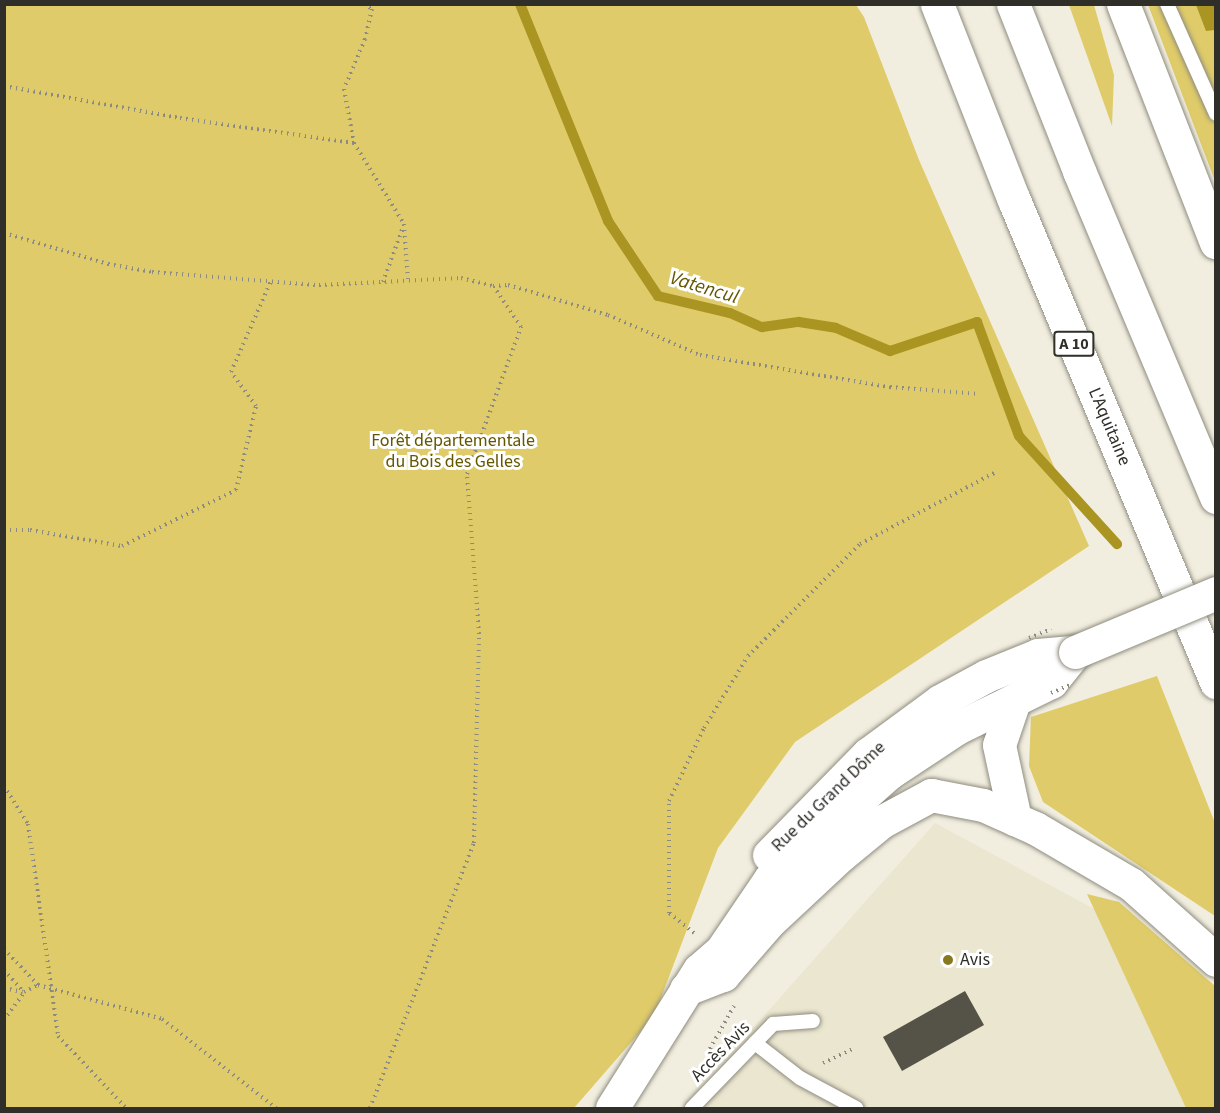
<!DOCTYPE html>
<meta charset="utf-8">
<style>
body{margin:0}
#map{position:relative;width:1220px;height:1113px;overflow:hidden;background:#f1eee0;font-family:"Source Sans 3",sans-serif}
div>[style]{position:absolute}
.built>*{inset:0;background:#eae6d0}
.green>*{inset:0;background:#dfcb69}
.water>*{inset:0;background:#aa9522}
.stream>*{height:10px;margin:-5px;padding:0 5px;transform-origin:5px;border-radius:5px;background:#aa9522}
.building>*{inset:0;background:#555247}
.path>*{height:4px;margin-top:-2px;transform-origin:0;background:repeating-linear-gradient(90deg,#8d8b81 0 1.5px,transparent 0 6px)}
.roads{filter:drop-shadow(0 0 2px #8f8c7f) drop-shadow(0 0 2px #8f8c7f)}
.lane>*{height:14px;margin:-7px;padding:0 7px;transform-origin:7px;border-radius:7px;background:#fff}
.secondary>*{height:33px;margin:-16.5px;padding:0 16.5px;transform-origin:16.5px;border-radius:16.5px;background:#fff}
.highway>*{height:33px;margin:-16.5px;padding:0 16.5px;transform-origin:16.5px;border-radius:16.5px;background:#fff}
.path-bridge>*{height:4px;margin-top:-2px;transform-origin:0;background:repeating-linear-gradient(90deg,#8d8b81 0 1.5px,transparent 0 6px)}
.bridges{filter:drop-shadow(0 0 2px #8f8c7f) drop-shadow(0 0 2px #8f8c7f)}
.secondary-bridge>*{height:33px;margin:-16.5px;padding:0 16.5px;transform-origin:16.5px;border-radius:16.5px;background:#fff}
.dots>*{width:16px;height:16px;translate:-50% -50%;box-sizing:border-box;border:3px solid #fff;border-radius:50%}
span{translate:-50% -50%;white-space:nowrap;text-align:center;line-height:1.15;-webkit-text-stroke:6px #fff;paint-order:stroke}
.shield-label span{padding:2px 4px;background:#fff;border:2px solid;border-radius:4px;-webkit-text-stroke-width:0}
.shield-label{font-size:16px;color:#2f2e28;font-weight:700}
.street-label{font-size:18px;color:#2f2e28}
.park-label{font-size:18px;color:#655700}
.poi-label{font-size:18px;color:#2f2e28}
.left{translate:0 -50%;text-align:left}
.water-label{font-size:20px;color:#655700;font-style:italic}
.frame{position:absolute;inset:0;border:6px solid #2f2e28;pointer-events:none}
</style>
<div id="map">
<div class="built">
<div style="clip-path:polygon(935px 823px,1096px 910px,1187px 1108px,694px 1108px,723px 1062px)"></div>
</div>
<div class="green">
<div style="clip-path:polygon(5px 5px,856px 5px,864px 17px,919px 160px,1089px 546px,795px 742px,718px 848px,654px 1016px,574px 1108px,5px 1108px)"></div>
<div style="clip-path:polygon(1069px 5px,1094px 5px,1114px 75px,1112px 126px)"></div>
<div style="clip-path:polygon(1148px 5px,1215px 5px,1215px 181px,1150px 10px)"></div>
<div style="clip-path:polygon(1157px 676px,1215px 823px,1215px 916px,1043px 802px,1029px 766px,1031px 717px)"></div>
<div style="clip-path:polygon(1087px 894px,1119px 902px,1215px 986px,1215px 1108px,1186px 1108px)"></div>
</div>
<div class="water">
<div style="clip-path:polygon(1196px 5px,1215px 5px,1215px 30px,1206px 31px)"></div>
</div>
<div class="stream">
<div style="left:520px;top:4px;width:234px;rotate:67.9deg"></div>
<div style="left:608px;top:221px;width:90px;rotate:56.3deg"></div>
<div style="left:658px;top:296px;width:74px;rotate:13.3deg"></div>
<div style="left:730px;top:313px;width:35px;rotate:24deg"></div>
<div style="left:762px;top:327px;width:37px;rotate:-8deg"></div>
<div style="left:799px;top:322px;width:37px;rotate:9deg"></div>
<div style="left:836px;top:328px;width:59px;rotate:23.1deg"></div>
<div style="left:890px;top:351px;width:92px;rotate:-18.4deg"></div>
<div style="left:977px;top:322px;width:121px;rotate:69.8deg"></div>
<div style="left:1019px;top:436px;width:146px;rotate:47.8deg"></div>
</div>
<div class="building">
<div style="clip-path:polygon(965px 991px,984px 1025px,902px 1071px,883px 1037px)"></div>
</div>
<div class="path">
<div style="left:364px;top:4px;width:9px;rotate:32deg"></div>
<div style="left:372px;top:9px;width:31px;rotate:103deg"></div>
<div style="left:365px;top:39px;width:54px;rotate:112.8deg"></div>
<div style="left:344px;top:89px;width:55px;rotate:79.5deg"></div>
<div style="left:354px;top:143px;width:95px;rotate:58.3deg"></div>
<div style="left:404px;top:224px;width:55px;rotate:85.8deg"></div>
<div style="left:4px;top:86px;width:179px;rotate:10.3deg"></div>
<div style="left:180px;top:118px;width:176px;rotate:8.2deg"></div>
<div style="left:4px;top:233px;width:109px;rotate:16.6deg"></div>
<div style="left:108px;top:264px;width:45px;rotate:10.3deg"></div>
<div style="left:152px;top:272px;width:168px;rotate:4.5deg"></div>
<div style="left:319px;top:285px;width:142px;rotate:-2.8deg"></div>
<div style="left:461px;top:278px;width:33px;rotate:14deg"></div>
<div style="left:493px;top:286px;width:15px;rotate:-4deg"></div>
<div style="left:508px;top:285px;width:104px;rotate:16.7deg"></div>
<div style="left:608px;top:315px;width:100px;rotate:23.5deg"></div>
<div style="left:700px;top:355px;width:193px;rotate:9.6deg"></div>
<div style="left:890px;top:387px;width:89px;rotate:4.5deg"></div>
<div style="left:383px;top:282px;width:59px;rotate:-70deg"></div>
<div style="left:4px;top:530px;width:26px"></div>
<div style="left:30px;top:530px;width:93px;rotate:9.9deg"></div>
<div style="left:122px;top:546px;width:127px;rotate:-26.2deg"></div>
<div style="left:236px;top:490px;width:86px;rotate:-76.6deg"></div>
<div style="left:256px;top:406px;width:42px;rotate:-126.3deg"></div>
<div style="left:231px;top:372px;width:99px;rotate:-66.3deg"></div>
<div style="left:4px;top:786px;width:45px;rotate:57.7deg"></div>
<div style="left:28px;top:824px;width:214px;rotate:81.9deg"></div>
<div style="left:58px;top:1036px;width:99px;rotate:46.6deg"></div>
<div style="left:694px;top:933px;width:32px;rotate:-141deg"></div>
<div style="left:669px;top:913px;width:112px;rotate:-90deg"></div>
<div style="left:669px;top:801px;width:81px;rotate:-64.4deg"></div>
<div style="left:704px;top:728px;width:84px;rotate:-58.6deg"></div>
<div style="left:748px;top:656px;width:158px;rotate:-45deg"></div>
<div style="left:860px;top:544px;width:152px;rotate:-27.9deg"></div>
<div style="left:4px;top:949px;width:50px;rotate:46.6deg"></div>
<div style="left:4px;top:970px;width:30px;rotate:48deg"></div>
<div style="left:4px;top:988px;width:19px;rotate:12deg"></div>
<div style="left:4px;top:1020px;width:34px;rotate:-54deg"></div>
<div style="left:24px;top:992px;width:16px;rotate:-27deg"></div>
<div style="left:38px;top:985px;width:129px;rotate:15.3deg"></div>
<div style="left:162px;top:1019px;width:145px;rotate:38deg"></div>
<div style="left:707px;top:1054px;width:55px;rotate:-60.6deg"></div>
<div style="left:823px;top:1063px;width:33px;rotate:-25deg"></div>
<div style="left:370px;top:1108px;width:285px;rotate:-68.6deg"></div>
<div style="left:474px;top:843px;width:209px;rotate:-88.6deg"></div>
<div style="left:479px;top:634px;width:160px;rotate:-94.3deg"></div>
<div style="left:467px;top:474px;width:157px;rotate:-69.8deg"></div>
<div style="left:521px;top:327px;width:48px;rotate:-124deg"></div>
</div>
<div class="roads">
<div class="lane">
<div style="left:1167px;top:4px;width:120px;rotate:66deg"></div>
<div style="left:755px;top:1043px;width:57px;rotate:37.9deg"></div>
<div style="left:800px;top:1078px;width:64px;rotate:28.2deg"></div>
<div style="left:692px;top:1108px;width:117px;rotate:-46deg"></div>
<div style="left:773px;top:1024px;width:40px;rotate:-4.3deg"></div>
</div>
<div class="secondary">
<div style="left:769px;top:855px;width:141px;rotate:-45.6deg"></div>
<div style="left:868px;top:754px;width:89px;rotate:-36.4deg"></div>
<div style="left:940px;top:701px;width:52px;rotate:-28.5deg"></div>
<div style="left:986px;top:676px;width:56px;rotate:-22deg"></div>
<div style="left:1038px;top:655px;width:37px;rotate:-5deg"></div>
<div style="left:612px;top:1108px;width:163px;rotate:-57.8deg"></div>
<div style="left:699px;top:970px;width:29px;rotate:-41deg"></div>
<div style="left:721px;top:951px;width:87px;rotate:-55.8deg"></div>
<div style="left:770px;top:879px;width:159px;rotate:-41.7deg"></div>
<div style="left:889px;top:773px;width:82px;rotate:-33.5deg"></div>
<div style="left:957px;top:728px;width:105px;rotate:-26.1deg"></div>
<div style="left:1051px;top:682px;width:38px;rotate:-51deg"></div>
</div>
<div class="highway">
<div style="left:937px;top:4px;width:211px;rotate:68.6deg"></div>
<div style="left:1014px;top:200px;width:523px;rotate:67.26deg"></div>
<div style="left:1013px;top:4px;width:180px;rotate:68.4deg"></div>
<div style="left:1079px;top:171px;width:354px;rotate:67.2deg"></div>
<div style="left:1123px;top:4px;width:256px;rotate:68.7deg"></div>
<div style="left:1014px;top:701px;width:46px;rotate:108.8deg"></div>
<div style="left:999px;top:745px;width:76px;rotate:77.8deg"></div>
<div style="left:686px;top:989px;width:40px;rotate:-21deg"></div>
<div style="left:723px;top:975px;width:69px;rotate:-49.1deg"></div>
<div style="left:768px;top:923px;width:100px;rotate:-43deg"></div>
<div style="left:841px;top:855px;width:52px;rotate:-39.5deg"></div>
<div style="left:881px;top:822px;width:57px;rotate:-28.4deg"></div>
<div style="left:931px;top:795px;width:53px;rotate:10.9deg"></div>
<div style="left:983px;top:805px;width:57px;rotate:23.9deg"></div>
<div style="left:1035px;top:828px;width:111px;rotate:30.3deg"></div>
<div style="left:1131px;top:884px;width:114px;rotate:41.8deg"></div>
</div>
</div>
<div class="path-bridge">
<div style="left:1029px;top:638px;width:24px;rotate:-22deg"></div>
<div style="left:1051px;top:693px;width:21px;rotate:-23deg"></div>
</div>
<div class="bridges">
<div class="secondary-bridge">
<div style="left:1075px;top:652px;width:153px;rotate:-22.7deg"></div>
</div>
</div>
<div class="dots">
<div style="left:948px;top:960px;background:#89791e"></div>
</div>
<div class="shield-label">
<span style="left:1074px;top:344px">A 10</span>
</div>
<div class="street-label">
<span style="left:1109px;top:427px;rotate:67deg">L'Aquitaine</span>
<span style="left:829px;top:797px;rotate:-44deg">Rue du Grand Dôme</span>
<span style="left:721px;top:1052px;rotate:-46deg">Accès Avis</span>
</div>
<div class="park-label">
<span style="left:453px;top:452px">Forêt départementale<br>du Bois des Gelles</span>
</div>
<div class="poi-label">
<span class="left" style="left:960px;top:960px">Avis</span>
</div>
<div class="water-label">
<span style="left:704px;top:288px;rotate:17deg">Vatencul</span>
</div>
<div class="frame"></div>
</div>
